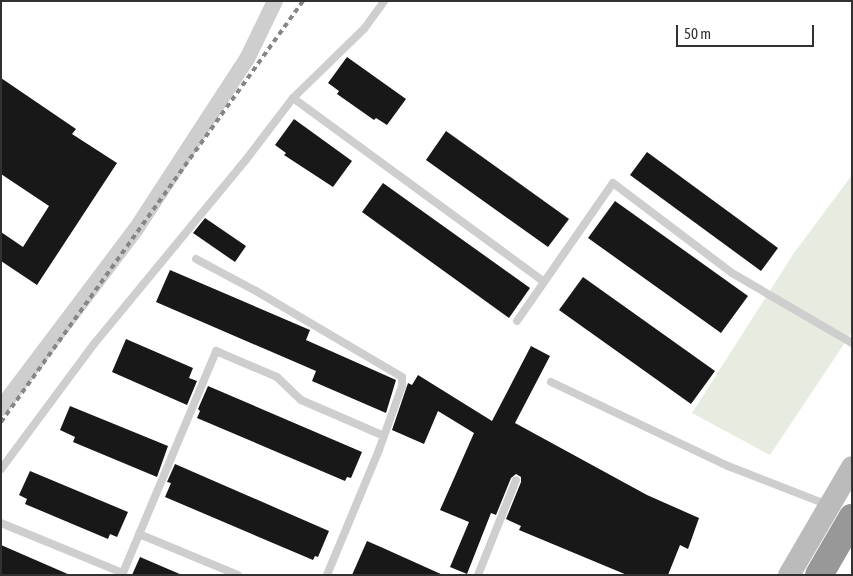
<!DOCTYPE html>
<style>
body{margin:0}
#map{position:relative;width:853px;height:576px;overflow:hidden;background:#fff;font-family:"Asap Condensed",sans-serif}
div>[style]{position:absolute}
.green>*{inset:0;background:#e6ede0}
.building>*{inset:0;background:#181818}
.lane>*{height:8px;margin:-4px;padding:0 4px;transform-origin:4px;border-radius:4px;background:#cecece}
.street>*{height:16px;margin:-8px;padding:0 8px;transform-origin:8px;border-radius:8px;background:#cecece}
.secondary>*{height:22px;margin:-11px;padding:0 11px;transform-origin:11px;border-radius:11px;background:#bbb}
.highway>*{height:28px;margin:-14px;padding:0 14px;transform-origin:14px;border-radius:14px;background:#989898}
.rail>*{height:4px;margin-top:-2px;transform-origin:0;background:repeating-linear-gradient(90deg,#868686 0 5px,transparent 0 9px)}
span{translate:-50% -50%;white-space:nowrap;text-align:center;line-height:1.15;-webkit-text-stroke:5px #fff;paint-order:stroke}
.frame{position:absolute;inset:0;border:2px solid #313131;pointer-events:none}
.scale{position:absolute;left:676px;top:25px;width:138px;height:22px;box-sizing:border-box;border:2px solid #313131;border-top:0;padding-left:6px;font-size:15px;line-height:18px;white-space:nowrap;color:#313131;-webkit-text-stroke:4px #fff;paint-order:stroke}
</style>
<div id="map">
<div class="green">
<div style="clip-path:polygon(852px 175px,852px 332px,770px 455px,692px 413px,794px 253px)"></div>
</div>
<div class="building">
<div style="clip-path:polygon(347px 57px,406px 99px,387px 125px,376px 118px,374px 120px,337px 94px,339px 91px,328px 83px)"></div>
<div style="clip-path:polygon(1px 78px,76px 129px,72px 134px,117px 163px,37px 285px,1px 261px,1px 232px,23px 247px,49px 206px,1px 174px)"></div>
<div style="clip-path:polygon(294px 119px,352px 161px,333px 187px,284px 155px,286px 153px,275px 145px)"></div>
<div style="clip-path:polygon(446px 131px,569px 219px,548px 247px,426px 160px)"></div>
<div style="clip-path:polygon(647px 152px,778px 248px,761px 271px,630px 175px)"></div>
<div style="clip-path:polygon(383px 183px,530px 288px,509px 318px,362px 212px)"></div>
<div style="clip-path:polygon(615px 201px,748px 296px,721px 333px,588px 238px)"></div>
<div style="clip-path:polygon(205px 218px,246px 246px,235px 262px,193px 233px)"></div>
<div style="clip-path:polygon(170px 270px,310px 330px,306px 340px,396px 380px,386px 413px,312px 381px,316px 371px,156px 302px)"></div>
<div style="clip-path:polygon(583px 277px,715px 371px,691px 404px,559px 310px)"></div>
<div style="clip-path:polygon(126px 339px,193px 368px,189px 378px,197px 381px,187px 405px,112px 372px)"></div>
<div style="clip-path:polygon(531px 346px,550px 356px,515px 423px,647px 495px,699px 518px,688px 549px,680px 545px,668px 575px,627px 575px,519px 530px,521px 526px,506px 519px,521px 482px,521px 477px,516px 474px,511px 478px,496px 515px,491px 513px,467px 574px,450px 567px,469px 522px,440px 510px,474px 433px,438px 411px,424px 444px,392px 430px,408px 383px,412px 385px,418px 375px,492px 421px)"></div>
<div style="clip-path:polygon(208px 386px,362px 452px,351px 478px,347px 477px,345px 481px,197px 418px,200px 411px,198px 409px)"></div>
<div style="clip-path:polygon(70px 406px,168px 446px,157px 477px,73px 442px,75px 437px,60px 430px)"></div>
<div style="clip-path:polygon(175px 464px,329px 531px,318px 557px,315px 556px,313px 560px,165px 497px,171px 483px,167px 482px)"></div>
<div style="clip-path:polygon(30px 471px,128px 512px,117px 537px,110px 534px,108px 539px,25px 504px,27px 499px,19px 495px)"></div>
<div style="clip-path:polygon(367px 541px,383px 548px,443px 575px,352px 575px)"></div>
<div style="clip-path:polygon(1px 545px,70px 575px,1px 575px)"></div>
<div style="clip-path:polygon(140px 557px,182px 575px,132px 575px)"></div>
</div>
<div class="lane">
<div style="left:293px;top:98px;width:311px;rotate:36.2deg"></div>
<div style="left:196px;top:259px;width:68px;rotate:28.1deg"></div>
<div style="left:256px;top:291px;width:169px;rotate:30.5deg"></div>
<div style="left:402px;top:377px;width:9px;rotate:90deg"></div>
<div style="left:402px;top:386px;width:68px;rotate:109.8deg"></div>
<div style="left:379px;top:450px;width:135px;rotate:112.6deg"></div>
<div style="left:517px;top:321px;width:168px;rotate:-55.2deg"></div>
<div style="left:613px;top:183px;width:149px;rotate:37.1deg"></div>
<div style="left:732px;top:273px;width:139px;rotate:30.3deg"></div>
<div style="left:551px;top:382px;width:196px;rotate:25.4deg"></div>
<div style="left:728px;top:466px;width:107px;rotate:21.3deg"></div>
<div style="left:1px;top:469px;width:156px;rotate:-53.4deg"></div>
<div style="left:94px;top:344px;width:237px;rotate:-50.5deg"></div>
<div style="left:245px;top:161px;width:79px;rotate:-52.7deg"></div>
<div style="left:293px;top:98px;width:99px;rotate:-44.2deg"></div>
<div style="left:364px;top:29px;width:34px;rotate:-54deg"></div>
<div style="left:1px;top:523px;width:132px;rotate:22.3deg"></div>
<div style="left:139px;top:534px;width:107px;rotate:22.5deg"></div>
<div style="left:122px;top:575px;width:243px;rotate:-67.2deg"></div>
<div style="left:216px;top:351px;width:66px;rotate:23.1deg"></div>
<div style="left:277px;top:377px;width:33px;rotate:44deg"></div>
<div style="left:301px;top:400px;width:90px;rotate:23.4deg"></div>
<div style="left:478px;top:575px;width:102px;rotate:-68.2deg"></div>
</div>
<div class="street">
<div style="left:1px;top:408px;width:224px;rotate:-53deg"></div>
<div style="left:136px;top:229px;width:203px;rotate:-56.9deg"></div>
<div style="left:247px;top:59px;width:64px;rotate:-64.2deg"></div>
</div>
<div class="secondary">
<div style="left:789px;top:575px;width:125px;rotate:-59.7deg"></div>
</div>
<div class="highway">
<div style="left:819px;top:575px;width:66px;rotate:-59.9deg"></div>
</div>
<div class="rail">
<div style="left:1px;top:422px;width:518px;rotate:-54.35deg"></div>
</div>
<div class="frame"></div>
<div class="scale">50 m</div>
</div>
